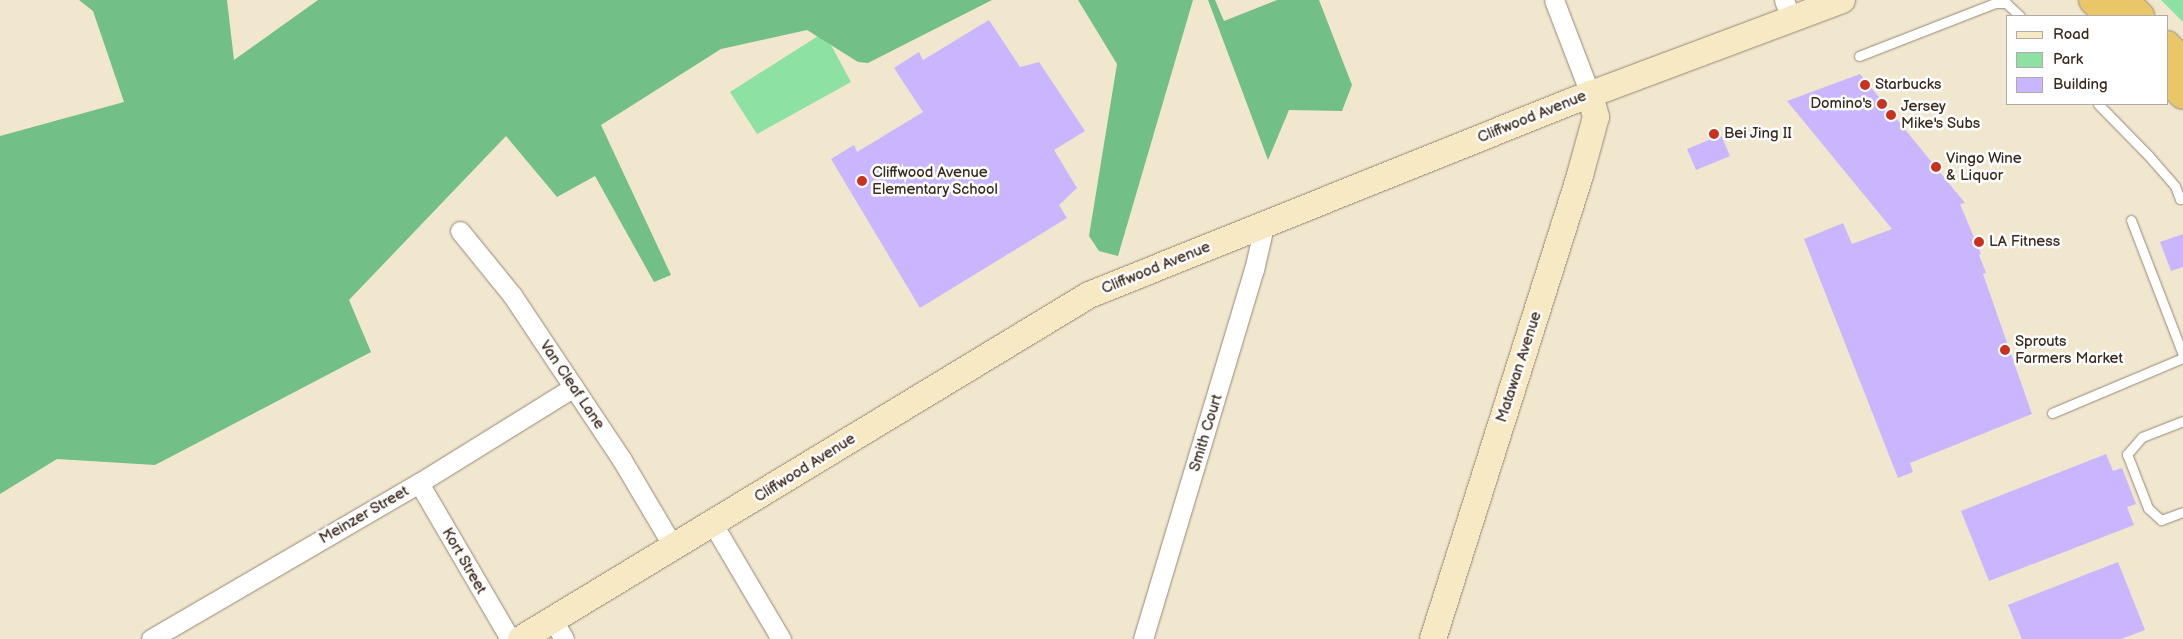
<!DOCTYPE html>
<style>
body{margin:0}
#map{position:relative;width:2183px;height:639px;overflow:hidden;background:#f1e7cf;font-family:"Balsamiq Sans",sans-serif}
div>[style]{position:absolute}
.green>*{inset:0;background:#8de1a2}
.forest>*{inset:0;background:#72bf88}
.building>*{inset:0;background:#cab6fe}
.roads{filter:drop-shadow(0 0 1px #968876) drop-shadow(0 0 1px #968876)}
.lane>*{height:9px;margin:-4.5px;padding:0 4.5px;transform-origin:4.5px;border-radius:4.5px;background:#fff}
.street>*{height:19px;margin:-9.5px;padding:0 9.5px;transform-origin:9.5px;border-radius:9.5px;background:#fff}
.secondary>*{height:26px;margin:-13px;padding:0 13px;transform-origin:13px;border-radius:13px;background:#f6e9c3}
.highway>*{height:28px;margin:-14px;padding:0 14px;transform-origin:14px;border-radius:14px;background:#e9c769}
.dots>*{width:14px;height:14px;translate:-50% -50%;box-sizing:border-box;border:2px solid #fff;border-radius:50%}
span{translate:-50% -50%;white-space:nowrap;text-align:center;line-height:1.15;-webkit-text-stroke:5px #fff;paint-order:stroke}
.poi-label{font-size:15px;color:#3b2a1e}
.left{translate:0 -50%;text-align:left}
.right{translate:-100% -50%;text-align:right}
.street-label{font-size:15px;color:#3b2a1e}
.legend{position:absolute;left:2006px;top:15px;width:162px;height:90px;box-sizing:border-box;background:#fff;border:1px solid #b1aaa5;margin:0;padding:6px 9px;list-style:none;font-size:15px;color:#3b2a1e}
.legend li{display:flex;align-items:center;gap:10px;height:25px}
.legend b{width:25px;border:1px solid #b1aaa5}
</style>
<div id="map">
<div class="green">
<div style="clip-path:polygon(2161px 0,2183px 0,2183px 22px)"></div>
<div style="clip-path:polygon(818px 36px,831px 45px,851px 82px,757px 134px,730px 92px)"></div>
</div>
<div class="forest">
<div style="clip-path:polygon(79px 0,227px 0,234px 60px,318px 0,992px 0,868px 63px,858px 62px,807px 30px,721px 49px,601px 125px,671px 275px,654px 282px,595px 176px,557px 197px,506px 136px,349px 300px,371px 352px,155px 465px,57px 459px,0 494px,0 136px,124px 102px,93px 11px)"></div>
<div style="clip-path:polygon(1078px 0,1193px 0,1118px 256px,1099px 251px,1089px 236px,1117px 64px)"></div>
<div style="clip-path:polygon(1208px 0,1215px 0,1224px 21px,1277px 0,1319px 0,1352px 85px,1342px 111px,1289px 110px,1268px 160px)"></div>
</div>
<div class="building">
<div style="clip-path:polygon(989px 20px,1020px 67px,1039px 62px,1085px 131px,1054px 150px,1077px 188px,1059px 205px,1067px 218px,920px 308px,831px 159px,854px 145px,857px 152px,923px 112px,894px 68px,919px 52px,923px 60px)"></div>
<div style="clip-path:polygon(1860px 74px,1965px 203px,1960px 204px,1981px 254px,1979px 255px,1986px 273px,1983px 274px,2032px 414px,1910px 463px,1913px 472px,1898px 478px,1804px 239px,1843px 223px,1852px 244px,1892px 229px,1787px 101px)"></div>
<div style="clip-path:polygon(1721px 135px,1730px 156px,1696px 170px,1687px 149px)"></div>
<div style="clip-path:polygon(2183px 234px,2183px 267px,2171px 271px,2160px 242px)"></div>
<div style="clip-path:polygon(2106px 454px,2113px 471px,2122px 468px,2136px 504px,2127px 507px,2134px 525px,1989px 581px,1961px 511px)"></div>
<div style="clip-path:polygon(2118px 562px,2145px 630px,2121px 639px,2022px 639px,2008px 605px)"></div>
</div>
<div class="roads">
<div class="lane">
<div style="left:1859px;top:56px;width:146px;rotate:-21.3deg"></div>
<div style="left:1995px;top:3px;width:11px"></div>
<div style="left:2006px;top:3px;width:19px;rotate:43deg"></div>
<div style="left:2098px;top:104px;width:71px;rotate:45.6deg"></div>
<div style="left:2148px;top:155px;width:41px;rotate:48.9deg"></div>
<div style="left:2175px;top:186px;width:14px;rotate:69deg"></div>
<div style="left:2180px;top:199px;width:3px"></div>
<div style="left:2131px;top:220px;width:145px;rotate:68.9deg"></div>
<div style="left:2052px;top:413px;width:142px;rotate:-22.8deg"></div>
<div style="left:2183px;top:421px;width:44px;rotate:158.7deg"></div>
<div style="left:2142px;top:437px;width:23px;rotate:131deg"></div>
<div style="left:2127px;top:454px;width:58px;rotate:68.7deg"></div>
<div style="left:2148px;top:508px;width:18px;rotate:43deg"></div>
<div style="left:2161px;top:520px;width:23px;rotate:-20deg"></div>
</div>
<div class="street">
<div style="left:1554px;top:0;width:101px;rotate:69deg"></div>
<div style="left:1784px;top:0;width:19px;rotate:69deg"></div>
<div style="left:460px;top:231px;width:82px;rotate:50.9deg"></div>
<div style="left:512px;top:295px;width:198px;rotate:56.3deg"></div>
<div style="left:622px;top:460px;width:102px;rotate:59.4deg"></div>
<div style="left:419px;top:483px;width:181px;rotate:59.7deg"></div>
<div style="left:713px;top:524px;width:134px;rotate:59.4deg"></div>
<div style="left:553px;top:620px;width:22px;rotate:60deg"></div>
<div style="left:151px;top:639px;width:310px;rotate:-30.2deg"></div>
<div style="left:419px;top:483px;width:182px;rotate:-31.8deg"></div>
<div style="left:1143px;top:639px;width:385px;rotate:-73.3deg"></div>
<div style="left:1254px;top:270px;width:45px;rotate:-77.2deg"></div>
</div>
<div class="secondary">
<div style="left:521px;top:639px;width:664px;rotate:-31.2deg"></div>
<div style="left:1089px;top:295px;width:524px;rotate:-21.86deg"></div>
<div style="left:1575px;top:100px;width:285px;rotate:-20.5deg"></div>
<div style="left:1433px;top:639px;width:487px;rotate:-72.4deg"></div>
<div style="left:1580px;top:175px;width:60px;rotate:-74.6deg"></div>
<div style="left:1596px;top:117px;width:24px;rotate:-105deg"></div>
</div>
<div class="highway">
<div style="left:2093px;top:0;width:23px;rotate:45deg"></div>
<div style="left:2124px;top:0;width:23px;rotate:45deg"></div>
<div style="left:2167px;top:45px;width:24px;rotate:48deg"></div>
<div style="left:2167px;top:78px;width:23px;rotate:47deg"></div>
</div>
</div>
<div class="dots">
<div style="left:1865px;top:85px;background:#c8321e"></div>
<div style="left:1882px;top:104px;background:#c8321e"></div>
<div style="left:1891px;top:115px;background:#c8321e"></div>
<div style="left:1714px;top:134px;background:#c8321e"></div>
<div style="left:1936px;top:167px;background:#c8321e"></div>
<div style="left:862px;top:181px;background:#c8321e"></div>
<div style="left:1979px;top:242px;background:#c8321e"></div>
<div style="left:2005px;top:350px;background:#c8321e"></div>
</div>
<div class="poi-label">
<span class="left" style="left:1875px;top:85px">Starbucks</span>
<span class="right" style="left:1872px;top:104px">Domino's</span>
<span class="left" style="left:1901px;top:115px">Jersey<br>Mike's Subs</span>
<span class="left" style="left:1724px;top:134px">Bei Jing II</span>
<span class="left" style="left:1946px;top:167px">Vingo Wine<br>&amp; Liquor</span>
<span class="left" style="left:872px;top:181px">Cliffwood Avenue<br>Elementary School</span>
<span class="left" style="left:1989px;top:242px">LA Fitness</span>
<span class="left" style="left:2015px;top:350px">Sprouts<br>Farmers Market</span>
</div>
<div class="street-label">
<span style="left:1532px;top:117px;rotate:-22deg">Cliffwood Avenue</span>
<span style="left:1156px;top:268px;rotate:-22deg">Cliffwood Avenue</span>
<span style="left:1519px;top:367px;rotate:-72deg">Matawan Avenue</span>
<span style="left:572px;top:385px;rotate:56deg">Van Cleaf Lane</span>
<span style="left:1206px;top:433px;rotate:-73deg">Smith Court</span>
<span style="left:805px;top:468px;rotate:-32deg">Cliffwood Avenue</span>
<span style="left:364px;top:515px;rotate:-30deg">Meinzer Street</span>
<span style="left:464px;top:561px;rotate:60deg">Kort Street</span>
</div>
<ul class="legend">
<li><b style="height:6px;background:#f6e9c3"></b>Road</li>
<li><b style="height:14px;background:#8de1a2"></b>Park</li>
<li><b style="height:14px;background:#cab6fe"></b>Building</li>
</ul>
</div>
